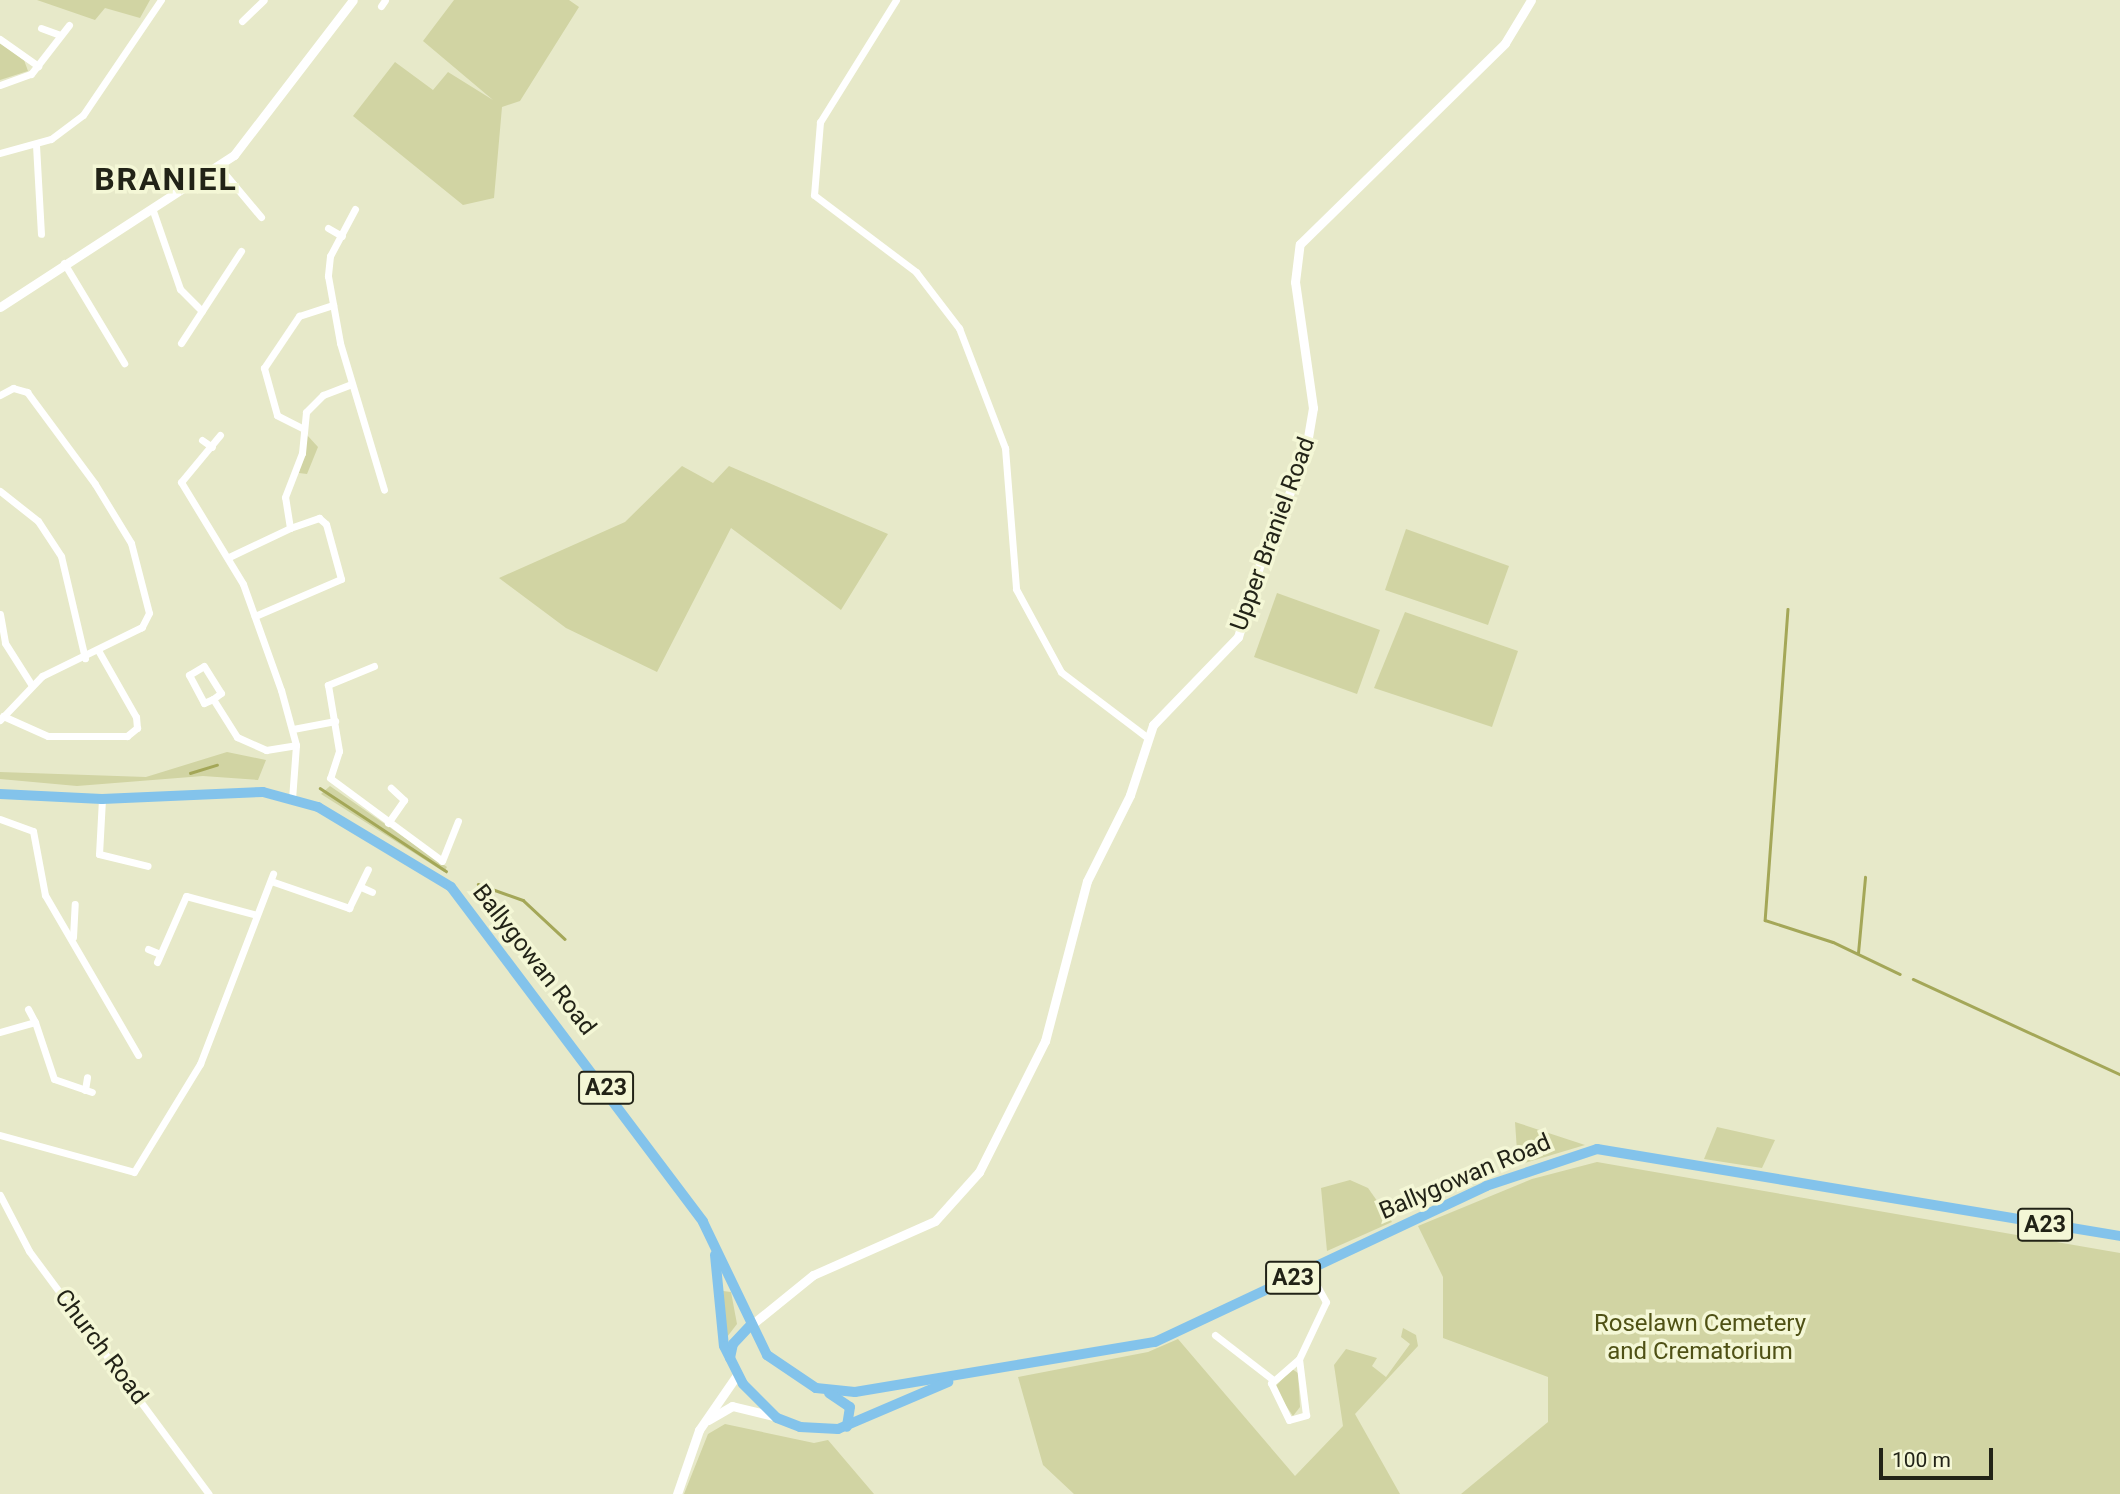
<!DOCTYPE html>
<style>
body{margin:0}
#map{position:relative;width:2120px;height:1494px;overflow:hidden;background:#e7e9c9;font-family:Roboto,sans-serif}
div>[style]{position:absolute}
.green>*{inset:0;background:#d1d4a3}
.stream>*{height:2.5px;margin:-1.25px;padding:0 1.25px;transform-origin:1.25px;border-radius:1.25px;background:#a4a758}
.minor>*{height:7px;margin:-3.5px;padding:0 3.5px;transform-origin:3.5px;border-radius:3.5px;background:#fff}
.tertiary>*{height:9px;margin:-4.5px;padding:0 4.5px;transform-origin:4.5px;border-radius:4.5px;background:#fff}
.primary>*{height:10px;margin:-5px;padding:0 5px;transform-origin:5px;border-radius:5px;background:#83c3eb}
span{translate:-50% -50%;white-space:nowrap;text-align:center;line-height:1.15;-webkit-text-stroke:7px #f4f7d6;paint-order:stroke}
.shield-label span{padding:2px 5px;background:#f4f7d6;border:2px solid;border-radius:5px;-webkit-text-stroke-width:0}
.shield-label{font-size:23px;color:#222317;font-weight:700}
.street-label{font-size:24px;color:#222317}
.park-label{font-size:24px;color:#4f5115}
.district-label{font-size:32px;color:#222317;font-weight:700;letter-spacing:2px}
.scale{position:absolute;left:1879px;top:1448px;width:114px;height:32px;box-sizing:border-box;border:4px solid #222317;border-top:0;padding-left:9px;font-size:21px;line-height:24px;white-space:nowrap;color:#222317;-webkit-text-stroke:5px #f4f7d6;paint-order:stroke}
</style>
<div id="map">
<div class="green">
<div style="clip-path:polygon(37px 0,150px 0,140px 18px,105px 8px,95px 20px)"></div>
<div style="clip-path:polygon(454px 0,569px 0,579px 7px,520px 101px,502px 107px,494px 198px,463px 205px,353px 116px,395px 62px,433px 90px,448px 72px,493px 100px,423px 41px)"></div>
<div style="clip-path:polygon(0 43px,24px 60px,28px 71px,0 80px)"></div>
<div style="clip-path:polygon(307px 435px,318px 447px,307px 474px,299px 473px)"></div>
<div style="clip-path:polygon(682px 466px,713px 483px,729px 466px,888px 534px,841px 610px,731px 528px,657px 672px,566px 628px,499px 578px,625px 522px)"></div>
<div style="clip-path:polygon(1406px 529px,1509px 566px,1488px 625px,1385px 590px)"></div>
<div style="clip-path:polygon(1277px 593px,1380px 630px,1357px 694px,1254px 657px)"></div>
<div style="clip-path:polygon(1405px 612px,1518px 651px,1492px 727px,1374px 688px)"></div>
<div style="clip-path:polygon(227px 752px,266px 760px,258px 780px,203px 776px,77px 786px,0 779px,0 772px,146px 777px)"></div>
<div style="clip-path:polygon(330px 786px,447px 867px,444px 872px,321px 794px)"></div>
<div style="clip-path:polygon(1515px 1122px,1585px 1145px,1518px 1165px)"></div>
<div style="clip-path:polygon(1717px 1127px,1775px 1140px,1762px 1168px,1704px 1159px)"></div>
<div style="clip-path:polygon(1597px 1162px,2120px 1253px,2120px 1494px,1461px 1494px,1548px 1422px,1548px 1377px,1443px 1338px,1443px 1277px,1418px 1226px,1532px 1179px)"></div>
<div style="clip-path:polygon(1350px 1180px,1368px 1188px,1392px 1222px,1327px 1251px,1321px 1188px)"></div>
<div style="clip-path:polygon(723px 1291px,731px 1292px,737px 1324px,727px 1337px)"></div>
<div style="clip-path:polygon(1403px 1328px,1416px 1335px,1418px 1346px,1355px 1414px,1400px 1494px,1074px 1494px,1043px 1465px,1018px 1377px,1148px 1352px,1178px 1339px,1295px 1476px,1343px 1426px,1334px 1365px,1346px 1349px,1377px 1358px,1372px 1366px,1386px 1377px,1410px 1344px,1401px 1337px)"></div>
<div style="clip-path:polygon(1292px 1369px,1298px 1373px,1300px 1407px,1293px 1416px,1274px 1388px)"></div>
<div style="clip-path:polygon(725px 1424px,814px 1443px,828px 1440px,874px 1494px,684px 1494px,708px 1434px)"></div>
</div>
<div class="stream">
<div style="left:1788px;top:609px;width:312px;rotate:94.2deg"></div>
<div style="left:1765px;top:920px;width:71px;rotate:17.9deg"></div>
<div style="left:1833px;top:942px;width:74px;rotate:25.5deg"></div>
<div style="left:190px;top:773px;width:28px;rotate:-17deg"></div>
<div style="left:320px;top:788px;width:151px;rotate:33.4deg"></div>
<div style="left:478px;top:884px;width:48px;rotate:19.6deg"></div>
<div style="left:523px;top:900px;width:57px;rotate:42.9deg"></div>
<div style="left:1858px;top:953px;width:76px;rotate:-84.7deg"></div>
<div style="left:1913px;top:979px;width:228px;rotate:24.7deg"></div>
</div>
<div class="minor">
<div style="left:896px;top:0;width:144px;rotate:121.9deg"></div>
<div style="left:820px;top:122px;width:73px;rotate:94.7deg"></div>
<div style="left:814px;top:195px;width:128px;rotate:37deg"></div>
<div style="left:916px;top:272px;width:71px;rotate:52.5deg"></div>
<div style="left:959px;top:328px;width:129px;rotate:69deg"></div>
<div style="left:1005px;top:448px;width:141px;rotate:85.5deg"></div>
<div style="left:1016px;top:589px;width:94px;rotate:61.5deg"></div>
<div style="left:1061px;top:672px;width:109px;rotate:37.2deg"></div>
<div style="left:381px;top:6px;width:7px;rotate:-56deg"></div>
<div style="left:242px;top:21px;width:30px;rotate:-44deg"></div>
<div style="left:41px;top:28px;width:20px;rotate:20deg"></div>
<div style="left:0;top:39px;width:47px;rotate:35.4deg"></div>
<div style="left:0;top:85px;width:33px;rotate:-20deg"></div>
<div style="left:31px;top:74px;width:62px;rotate:-52.2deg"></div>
<div style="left:36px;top:145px;width:89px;rotate:86.8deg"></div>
<div style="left:0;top:153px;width:53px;rotate:-15.4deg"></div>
<div style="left:51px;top:139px;width:40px;rotate:-37deg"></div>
<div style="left:83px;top:115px;width:139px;rotate:-55.9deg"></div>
<div style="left:220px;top:168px;width:64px;rotate:50.1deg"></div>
<div style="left:152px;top:208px;width:86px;rotate:70.9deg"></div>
<div style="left:180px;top:289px;width:31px;rotate:45deg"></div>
<div style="left:355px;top:209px;width:53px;rotate:118deg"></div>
<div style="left:330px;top:256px;width:20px;rotate:96deg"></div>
<div style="left:328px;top:276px;width:68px;rotate:79.8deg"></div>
<div style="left:340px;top:343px;width:153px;rotate:73.3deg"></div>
<div style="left:328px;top:228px;width:16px;rotate:30deg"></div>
<div style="left:64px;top:263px;width:117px;rotate:59deg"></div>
<div style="left:181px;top:343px;width:110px;rotate:-56.9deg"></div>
<div style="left:0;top:395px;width:15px;rotate:-28deg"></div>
<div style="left:13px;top:388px;width:15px;rotate:16deg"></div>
<div style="left:27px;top:392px;width:114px;rotate:53.5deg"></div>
<div style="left:95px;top:484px;width:69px;rotate:58.6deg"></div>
<div style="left:131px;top:543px;width:72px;rotate:75.6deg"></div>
<div style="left:149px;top:613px;width:16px;rotate:117deg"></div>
<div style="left:142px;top:627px;width:111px;rotate:153.9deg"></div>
<div style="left:42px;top:676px;width:61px;rotate:133.7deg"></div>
<div style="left:302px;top:428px;width:28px;rotate:-153deg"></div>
<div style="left:277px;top:415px;width:49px;rotate:-105.5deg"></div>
<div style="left:264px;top:368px;width:63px;rotate:-56.1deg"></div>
<div style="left:299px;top:316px;width:36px;rotate:-18deg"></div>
<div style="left:220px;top:435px;width:61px;rotate:129.7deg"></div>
<div style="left:181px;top:482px;width:119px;rotate:58.7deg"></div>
<div style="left:243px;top:584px;width:113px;rotate:70.3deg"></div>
<div style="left:281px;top:690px;width:57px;rotate:74.7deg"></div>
<div style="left:296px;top:745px;width:54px;rotate:94.2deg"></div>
<div style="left:202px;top:440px;width:12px;rotate:35deg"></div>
<div style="left:0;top:491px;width:48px;rotate:38.3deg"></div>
<div style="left:38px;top:521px;width:42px;rotate:56.7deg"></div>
<div style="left:61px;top:556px;width:105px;rotate:76.8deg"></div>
<div style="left:290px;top:528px;width:31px;rotate:-99deg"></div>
<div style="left:285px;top:497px;width:47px;rotate:-68.9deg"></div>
<div style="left:302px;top:453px;width:41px;rotate:-84.4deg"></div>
<div style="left:306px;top:412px;width:24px;rotate:-45deg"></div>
<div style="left:323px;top:395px;width:31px;rotate:-21deg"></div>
<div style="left:229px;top:557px;width:68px;rotate:-25.4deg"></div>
<div style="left:290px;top:528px;width:31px;rotate:-19deg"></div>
<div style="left:319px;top:518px;width:9px;rotate:41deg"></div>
<div style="left:326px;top:524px;width:57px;rotate:74.7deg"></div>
<div style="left:341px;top:579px;width:94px;rotate:156.7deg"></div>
<div style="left:0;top:614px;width:29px;rotate:80deg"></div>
<div style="left:5px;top:643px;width:49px;rotate:57.6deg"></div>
<div style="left:374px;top:666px;width:50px;rotate:157.6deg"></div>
<div style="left:328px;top:685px;width:67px;rotate:80.5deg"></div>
<div style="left:339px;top:751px;width:28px;rotate:108deg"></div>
<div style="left:330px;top:778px;width:139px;rotate:36.5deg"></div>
<div style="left:442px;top:861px;width:43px;rotate:-68.2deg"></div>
<div style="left:213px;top:699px;width:10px;rotate:156deg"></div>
<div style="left:204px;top:703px;width:32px;rotate:-118deg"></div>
<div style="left:189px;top:675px;width:17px;rotate:-31deg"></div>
<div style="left:204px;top:666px;width:32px;rotate:58deg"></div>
<div style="left:221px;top:693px;width:10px;rotate:143deg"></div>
<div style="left:213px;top:699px;width:45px;rotate:57.7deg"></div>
<div style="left:237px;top:737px;width:32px;rotate:24deg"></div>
<div style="left:266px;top:750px;width:30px;rotate:-9deg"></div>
<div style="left:3px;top:716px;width:49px;rotate:24deg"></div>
<div style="left:48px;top:736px;width:79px"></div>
<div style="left:127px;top:736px;width:13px;rotate:-39deg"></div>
<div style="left:137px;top:728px;width:11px;rotate:-95deg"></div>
<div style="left:136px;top:717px;width:75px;rotate:-119.6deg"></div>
<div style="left:293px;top:729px;width:43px;rotate:-10.8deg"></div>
<div style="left:102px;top:799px;width:55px;rotate:93.1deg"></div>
<div style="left:99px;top:854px;width:50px;rotate:13.8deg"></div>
<div style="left:0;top:819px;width:35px;rotate:20deg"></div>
<div style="left:33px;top:831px;width:65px;rotate:79.4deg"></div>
<div style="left:45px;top:895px;width:185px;rotate:59.8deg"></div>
<div style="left:388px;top:823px;width:28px;rotate:-55deg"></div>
<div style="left:404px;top:800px;width:18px;rotate:-137deg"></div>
<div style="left:271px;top:881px;width:83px;rotate:19.1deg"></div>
<div style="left:349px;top:908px;width:43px;rotate:-64deg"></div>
<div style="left:361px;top:887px;width:12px;rotate:24deg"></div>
<div style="left:73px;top:937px;width:33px;rotate:-87deg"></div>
<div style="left:148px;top:949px;width:13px;rotate:23deg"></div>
<div style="left:157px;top:962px;width:72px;rotate:-66.3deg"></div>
<div style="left:186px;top:896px;width:73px;rotate:15deg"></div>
<div style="left:28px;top:1009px;width:15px;rotate:62deg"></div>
<div style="left:0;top:1032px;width:36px;rotate:-16deg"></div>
<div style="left:35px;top:1022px;width:60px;rotate:71.6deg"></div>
<div style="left:54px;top:1079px;width:40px;rotate:18.9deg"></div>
<div style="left:85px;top:1090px;width:13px;rotate:-81deg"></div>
<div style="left:0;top:1135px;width:139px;rotate:15.4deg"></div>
<div style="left:134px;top:1172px;width:127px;rotate:-58.6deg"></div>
<div style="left:200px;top:1064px;width:204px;rotate:-69deg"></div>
<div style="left:0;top:1195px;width:63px;rotate:62.6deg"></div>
<div style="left:29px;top:1251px;width:302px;rotate:53.5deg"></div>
<div style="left:1215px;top:1335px;width:72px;rotate:37.7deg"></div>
<div style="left:1299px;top:1359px;width:37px;rotate:139deg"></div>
<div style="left:1271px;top:1383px;width:41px;rotate:64.1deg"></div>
<div style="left:1289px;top:1420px;width:18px;rotate:-16deg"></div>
<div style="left:1306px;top:1415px;width:56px;rotate:-97.1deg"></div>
<div style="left:1299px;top:1359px;width:63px;rotate:-64.7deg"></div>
<div style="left:1326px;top:1302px;width:37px;rotate:-119deg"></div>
</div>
<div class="tertiary">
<div style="left:0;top:307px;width:279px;rotate:-33deg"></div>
<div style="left:234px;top:155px;width:195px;rotate:-52.5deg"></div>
<div style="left:750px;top:1326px;width:81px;rotate:-39deg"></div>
<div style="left:813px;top:1275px;width:133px;rotate:-23.9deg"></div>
<div style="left:935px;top:1221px;width:66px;rotate:-48.1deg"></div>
<div style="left:979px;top:1172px;width:147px;rotate:-63.3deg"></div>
<div style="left:1045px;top:1041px;width:165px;rotate:-75.3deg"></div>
<div style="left:1087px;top:881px;width:96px;rotate:-63.4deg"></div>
<div style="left:1130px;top:795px;width:74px;rotate:-71.8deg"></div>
<div style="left:1153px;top:725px;width:122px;rotate:-46deg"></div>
<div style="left:1238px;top:637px;width:94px;rotate:-73.3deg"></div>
<div style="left:1265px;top:547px;width:94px;rotate:-65.6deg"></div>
<div style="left:1304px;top:461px;width:54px;rotate:-80.4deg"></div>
<div style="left:1313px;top:408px;width:127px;rotate:-98.1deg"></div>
<div style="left:1295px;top:282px;width:38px;rotate:-83deg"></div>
<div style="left:1300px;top:244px;width:287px;rotate:-44.4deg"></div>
<div style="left:1505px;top:43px;width:50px;rotate:-58.8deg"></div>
<div style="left:708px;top:1420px;width:28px;rotate:-30deg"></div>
<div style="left:732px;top:1406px;width:42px;rotate:13.7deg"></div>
<div style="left:677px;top:1494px;width:68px;rotate:-71deg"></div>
<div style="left:699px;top:1430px;width:67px;rotate:-55.4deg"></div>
</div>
<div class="primary">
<div style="left:0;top:794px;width:102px;rotate:2.8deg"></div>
<div style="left:102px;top:799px;width:161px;rotate:-2.5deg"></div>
<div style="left:263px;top:792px;width:57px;rotate:15.3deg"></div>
<div style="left:318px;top:807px;width:155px;rotate:31deg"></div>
<div style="left:451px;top:887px;width:419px;rotate:53deg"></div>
<div style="left:703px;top:1222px;width:148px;rotate:64.3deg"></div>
<div style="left:767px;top:1355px;width:59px;rotate:34deg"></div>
<div style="left:816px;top:1388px;width:39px;rotate:6deg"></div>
<div style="left:855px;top:1392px;width:304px;rotate:-9.5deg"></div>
<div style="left:1155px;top:1342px;width:366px;rotate:-25.2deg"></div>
<div style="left:1486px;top:1186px;width:117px;rotate:-18.4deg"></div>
<div style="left:1597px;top:1149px;width:530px;rotate:9.44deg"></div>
<div style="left:715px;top:1255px;width:91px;rotate:84.4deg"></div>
<div style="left:724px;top:1346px;width:42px;rotate:63.4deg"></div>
<div style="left:743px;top:1384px;width:48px;rotate:45deg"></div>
<div style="left:777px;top:1418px;width:25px;rotate:21deg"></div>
<div style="left:800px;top:1427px;width:38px;rotate:3deg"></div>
<div style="left:838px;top:1429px;width:120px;rotate:-23.1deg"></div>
<div style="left:730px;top:1358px;width:14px;rotate:-78deg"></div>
<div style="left:733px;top:1344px;width:25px;rotate:-47deg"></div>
<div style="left:829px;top:1393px;width:25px;rotate:34deg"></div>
<div style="left:850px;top:1407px;width:20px;rotate:99deg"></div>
</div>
<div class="shield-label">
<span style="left:606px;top:1088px">A23</span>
<span style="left:2045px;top:1225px">A23</span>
<span style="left:1293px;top:1278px">A23</span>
</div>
<div class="street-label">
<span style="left:1273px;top:534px;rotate:-70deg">Upper Braniel Road</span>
<span style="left:534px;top:960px;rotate:52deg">Ballygowan Road</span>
<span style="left:1465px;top:1177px;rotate:-23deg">Ballygowan Road</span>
<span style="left:101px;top:1347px;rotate:53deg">Church Road</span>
</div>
<div class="park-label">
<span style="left:1700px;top:1338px">Roselawn Cemetery<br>and Crematorium</span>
</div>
<div class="district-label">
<span style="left:166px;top:179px">BRANIEL</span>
</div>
<div class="scale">100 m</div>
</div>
